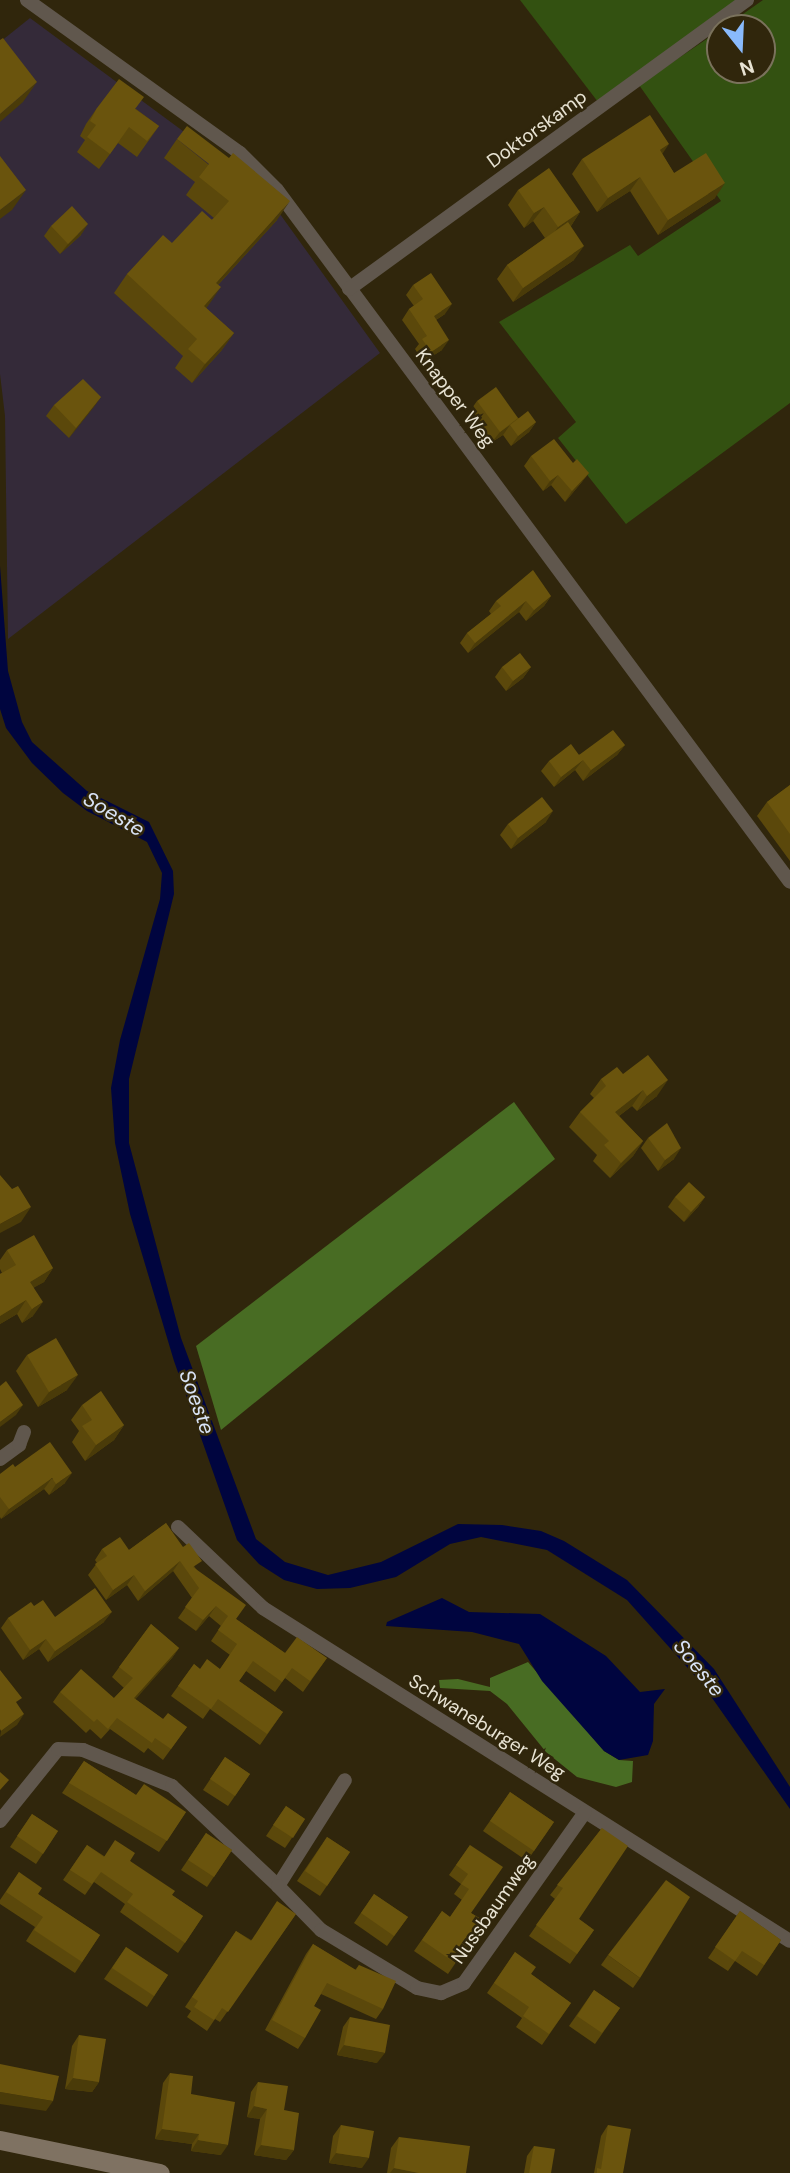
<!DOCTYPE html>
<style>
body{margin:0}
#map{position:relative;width:790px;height:2173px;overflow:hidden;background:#30260c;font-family:"DM Sans",sans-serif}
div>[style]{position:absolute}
.commercial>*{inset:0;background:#342a39}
.green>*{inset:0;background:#335111}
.forest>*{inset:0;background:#486c23}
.water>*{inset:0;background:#00053f}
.street>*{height:14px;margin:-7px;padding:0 7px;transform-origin:7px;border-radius:7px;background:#60574d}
.secondary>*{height:19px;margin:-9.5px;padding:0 9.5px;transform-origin:9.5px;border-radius:9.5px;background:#7f7262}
.wall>*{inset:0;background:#5b480b}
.shaded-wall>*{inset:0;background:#4a3b09}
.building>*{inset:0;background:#6a540d}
span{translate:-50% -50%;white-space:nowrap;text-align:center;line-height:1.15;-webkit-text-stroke:5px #30260c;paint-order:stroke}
.street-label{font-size:19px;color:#e8e3d3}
.water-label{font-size:21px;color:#d8e2f5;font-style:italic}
.north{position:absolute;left:706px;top:14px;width:70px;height:70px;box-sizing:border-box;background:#30260c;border:2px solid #7a725c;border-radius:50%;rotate:162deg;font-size:19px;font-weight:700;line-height:28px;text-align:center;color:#e8e3d3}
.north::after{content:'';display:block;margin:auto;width:24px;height:32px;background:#89bafc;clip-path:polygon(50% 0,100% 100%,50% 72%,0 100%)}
</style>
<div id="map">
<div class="commercial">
<div style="clip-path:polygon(30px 18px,214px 154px,272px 203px,380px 353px,8px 639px,5px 416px,0 374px,0 42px)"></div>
</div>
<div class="green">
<div style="clip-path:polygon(520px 0,738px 0,598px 102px)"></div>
<div style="clip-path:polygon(763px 0,790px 0,790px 403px,626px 524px,558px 438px,576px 422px,499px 322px,630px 245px,638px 256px,721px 201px,639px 85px,720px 30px,720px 70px,762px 70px,762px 28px,723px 28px)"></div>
</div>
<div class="forest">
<div style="clip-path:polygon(514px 1102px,555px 1159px,221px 1430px,196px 1346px)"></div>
<div style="clip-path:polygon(528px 1662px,604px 1751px,619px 1760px,633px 1761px,632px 1782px,616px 1787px,577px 1777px,546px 1752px,507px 1704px,490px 1691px,440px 1688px,439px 1680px,458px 1679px,490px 1687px,490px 1678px)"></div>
</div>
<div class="water">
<div style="clip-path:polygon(0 566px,8px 671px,22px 722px,32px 742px,87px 791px,149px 822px,173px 871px,174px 894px,129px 1079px,129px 1143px,181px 1338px,256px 1539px,285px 1562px,328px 1575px,381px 1562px,458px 1524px,502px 1525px,541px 1531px,564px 1541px,627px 1580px,714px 1669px,790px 1787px,790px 1809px,703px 1685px,627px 1600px,547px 1550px,481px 1537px,450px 1544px,396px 1577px,350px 1588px,317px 1589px,284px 1580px,259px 1564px,237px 1540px,174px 1361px,130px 1214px,115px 1143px,111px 1088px,120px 1040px,160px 899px,162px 873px,147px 842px,87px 811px,63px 793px,32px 763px,6px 728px,0 709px)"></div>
<div style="clip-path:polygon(442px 1598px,469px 1612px,540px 1614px,606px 1656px,640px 1692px,665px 1689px,654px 1704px,653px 1741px,648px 1755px,619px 1760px,604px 1751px,542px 1681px,519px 1644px,472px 1632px,386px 1626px,387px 1622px)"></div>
</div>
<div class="street">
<div style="left:27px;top:0;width:262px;rotate:35.7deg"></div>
<div style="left:240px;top:153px;width:52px;rotate:45deg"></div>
<div style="left:277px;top:190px;width:861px;rotate:53.45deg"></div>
<div style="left:349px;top:289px;width:492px;rotate:-36deg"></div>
<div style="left:0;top:1459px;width:24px;rotate:-36deg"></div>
<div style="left:19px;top:1445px;width:14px;rotate:-69deg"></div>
<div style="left:178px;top:1527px;width:117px;rotate:43.6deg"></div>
<div style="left:263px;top:1608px;width:623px;rotate:32.29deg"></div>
<div style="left:0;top:1821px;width:92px;rotate:-51.1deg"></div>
<div style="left:58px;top:1749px;width:25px;rotate:2deg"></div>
<div style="left:83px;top:1750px;width:96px;rotate:22deg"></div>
<div style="left:172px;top:1786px;width:146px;rotate:43.3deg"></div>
<div style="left:278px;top:1886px;width:125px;rotate:-57.7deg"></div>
<div style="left:278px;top:1886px;width:62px;rotate:45.7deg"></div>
<div style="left:321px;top:1930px;width:112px;rotate:31.1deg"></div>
<div style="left:417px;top:1988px;width:25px;rotate:12deg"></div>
<div style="left:441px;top:1993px;width:25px;rotate:-23deg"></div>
<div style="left:464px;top:1983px;width:209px;rotate:-54.7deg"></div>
</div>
<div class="secondary">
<div style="left:0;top:2140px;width:163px;rotate:11.7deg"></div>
</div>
<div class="wall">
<div style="clip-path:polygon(97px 108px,136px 109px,159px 126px,137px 157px,118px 143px,99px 169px,77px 152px,85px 140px,80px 136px,86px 124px)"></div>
<div style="clip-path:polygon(177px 139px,277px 220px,218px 285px,206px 308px,234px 333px,221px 351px,192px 383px,175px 368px,183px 356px,114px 293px,127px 274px,172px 243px,214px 218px,186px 195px,195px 182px,164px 158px)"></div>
<div style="clip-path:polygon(662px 154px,674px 173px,715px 198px,658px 235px,630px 191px,597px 212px,572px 174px,582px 159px)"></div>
<div style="clip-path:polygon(518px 190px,580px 212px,571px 226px,574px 260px,513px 302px,497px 279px,507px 265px,545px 238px,533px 221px,524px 228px,508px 205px)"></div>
<div style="clip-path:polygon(51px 226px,81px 235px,60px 254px,44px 236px)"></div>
<div style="clip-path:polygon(413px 285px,445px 314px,436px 320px,442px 350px,423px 362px,415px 349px,419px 344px,402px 320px,409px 309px,414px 306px,406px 295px)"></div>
<div style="clip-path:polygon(101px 397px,69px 438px,46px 416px,54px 405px)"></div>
<div style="clip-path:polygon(477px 401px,518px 418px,536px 422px,529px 432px,511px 446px,503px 435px,492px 442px,470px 411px)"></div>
<div style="clip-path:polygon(531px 456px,573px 463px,589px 473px,581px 483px,565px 502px,551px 485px,543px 491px,524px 466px)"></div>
<div style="clip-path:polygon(551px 596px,544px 606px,526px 621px,519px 612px,468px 653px,460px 643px,467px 633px,491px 614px,489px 611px,496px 601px)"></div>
<div style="clip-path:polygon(502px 667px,531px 667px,523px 678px,506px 691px,495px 677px)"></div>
<div style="clip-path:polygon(625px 745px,617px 755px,583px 781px,575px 770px,554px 787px,541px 771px,549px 761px)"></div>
<div style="clip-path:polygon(790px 785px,790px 861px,757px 816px,767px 802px)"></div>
<div style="clip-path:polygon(546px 822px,511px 849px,500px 835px,508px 824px)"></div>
<div style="clip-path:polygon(623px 1074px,657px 1096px,637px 1111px,632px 1106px,619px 1116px,643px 1141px,633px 1156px,610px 1178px,593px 1161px,597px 1155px,569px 1127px,580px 1112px,594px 1098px,590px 1094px,601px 1079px)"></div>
<div style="clip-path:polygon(648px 1138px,674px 1159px,658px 1171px,641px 1148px)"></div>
<div style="clip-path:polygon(675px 1197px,705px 1197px,698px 1207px,684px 1222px,668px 1207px)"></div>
<div style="clip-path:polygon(7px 1250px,53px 1268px,44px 1282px,34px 1287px,33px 1316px,22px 1323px,17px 1314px,0 1324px,0 1274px,2px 1273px,0 1269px,0 1260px)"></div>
<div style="clip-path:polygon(27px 1355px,67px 1390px,38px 1407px,16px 1371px)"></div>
<div style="clip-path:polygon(82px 1405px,124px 1425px,114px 1440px,85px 1461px,72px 1442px,79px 1431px,71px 1420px)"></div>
<div style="clip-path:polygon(15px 1467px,65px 1483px,49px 1495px,44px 1489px,1px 1519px,0 1517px,0 1474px)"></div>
<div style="clip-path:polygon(166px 1523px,196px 1569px,236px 1619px,285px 1653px,327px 1658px,303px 1692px,285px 1678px,275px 1692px,246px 1671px,239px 1681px,283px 1712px,260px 1745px,210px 1709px,203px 1719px,171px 1696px,194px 1664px,200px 1669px,220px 1669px,230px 1655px,211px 1641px,221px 1626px,209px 1616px,196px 1631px,178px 1618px,192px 1598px,173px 1571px,138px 1601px,127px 1585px,106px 1600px,88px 1575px,97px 1563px,95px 1560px,102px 1549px,129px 1550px)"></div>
<div style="clip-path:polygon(34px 1606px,55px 1617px,104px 1622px,48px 1662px,39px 1649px,23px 1660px,1px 1628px,8px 1618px)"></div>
<div style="clip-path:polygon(151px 1624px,179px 1648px,172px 1658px,135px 1699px,163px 1719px,187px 1727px,163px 1760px,148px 1748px,144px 1753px,110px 1729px,101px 1739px,90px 1729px,86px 1733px,53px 1702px,60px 1692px,114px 1698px,124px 1688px,112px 1677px)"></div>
<div style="clip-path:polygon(225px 1757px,250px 1774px,228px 1806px,203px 1790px)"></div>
<div style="clip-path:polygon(84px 1761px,136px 1795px,186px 1812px,159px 1852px,62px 1793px)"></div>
<div style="clip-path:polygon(510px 1792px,554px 1822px,527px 1861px,483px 1831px)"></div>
<div style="clip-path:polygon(286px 1806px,305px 1819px,285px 1848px,266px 1836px)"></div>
<div style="clip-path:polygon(32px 1814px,58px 1831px,36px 1864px,10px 1847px)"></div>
<div style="clip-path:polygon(602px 1828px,579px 1919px,594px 1930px,570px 1964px,529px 1936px,555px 1899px,550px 1895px)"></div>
<div style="clip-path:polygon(206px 1833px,232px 1850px,207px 1887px,181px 1870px)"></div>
<div style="clip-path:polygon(327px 1837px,350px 1852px,320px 1896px,297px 1881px)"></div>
<div style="clip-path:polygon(87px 1845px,104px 1856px,130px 1861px,172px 1895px,203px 1916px,178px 1953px,120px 1912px,125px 1904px,94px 1882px,85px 1895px,63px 1880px)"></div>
<div style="clip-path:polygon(470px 1845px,471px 1913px,484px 1921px,448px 1974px,414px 1951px,442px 1911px,450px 1917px,462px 1900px,454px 1894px,461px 1884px,449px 1875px)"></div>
<div style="clip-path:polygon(19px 1872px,38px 1894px,100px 1935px,75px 1973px,26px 1941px,35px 1927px,0 1904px,0 1900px)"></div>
<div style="clip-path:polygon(374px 1894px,408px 1917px,387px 1946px,354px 1923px)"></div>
<div style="clip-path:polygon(740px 1911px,781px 1940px,757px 1976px,735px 1961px,728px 1971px,708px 1958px)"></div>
<div style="clip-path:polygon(296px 1914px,220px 2022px,215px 2019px,207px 2031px,187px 2017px,191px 2011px,185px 2007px,236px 1931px,251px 1940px)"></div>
<div style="clip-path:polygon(313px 1944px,355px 1970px,359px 1965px,383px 2009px,376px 2019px,321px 1994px,314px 2006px,305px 2038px,298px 2049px,265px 2030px,306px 1954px)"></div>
<div style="clip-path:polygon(126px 1947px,168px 1975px,147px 2007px,104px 1979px)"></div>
<div style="clip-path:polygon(515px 1952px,531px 1974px,571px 2003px,542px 2045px,516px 2027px,522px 2018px,487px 1993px)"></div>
<div style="clip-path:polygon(608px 1955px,640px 1978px,633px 1988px,601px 1965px)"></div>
<div style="clip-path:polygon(594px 1990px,620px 2008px,595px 2044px,569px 2026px)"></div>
<div style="clip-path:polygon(350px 2017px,377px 2063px,337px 2055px,343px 2027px)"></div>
<div style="clip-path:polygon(79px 2035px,99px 2082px,92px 2092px,65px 2089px,72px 2046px)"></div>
<div style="clip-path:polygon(170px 2073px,191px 2094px,221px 2155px,191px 2151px,192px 2144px,155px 2139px,163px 2083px)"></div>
<div style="clip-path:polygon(258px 2082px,294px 2150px,286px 2160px,254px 2155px,260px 2119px,247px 2117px,251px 2092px)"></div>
<div style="clip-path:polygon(341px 2125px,362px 2168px,329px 2163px,333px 2136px)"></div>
<div style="clip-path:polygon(608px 2125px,623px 2173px,594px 2173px,601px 2136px)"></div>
<div style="clip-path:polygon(399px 2137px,466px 2173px,387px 2173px,391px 2148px)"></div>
<div style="clip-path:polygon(534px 2146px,551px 2173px,524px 2173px,527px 2156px)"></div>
</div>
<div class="shaded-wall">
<div style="clip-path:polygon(37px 82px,23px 102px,0 122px,0 114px)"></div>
<div style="clip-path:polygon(669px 144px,659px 159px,660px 150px)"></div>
<div style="clip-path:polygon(640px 177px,630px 191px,597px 212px,608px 198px)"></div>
<div style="clip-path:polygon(725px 183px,715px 198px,658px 235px,668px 220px)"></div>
<div style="clip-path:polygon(26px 190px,12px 210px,0 219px,0 210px)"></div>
<div style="clip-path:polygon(290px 201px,277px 220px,203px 301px,216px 283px)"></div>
<div style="clip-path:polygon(544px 207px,533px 221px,524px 228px,534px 213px)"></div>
<div style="clip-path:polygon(580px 212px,570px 227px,548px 242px,558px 227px)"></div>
<div style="clip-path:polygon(88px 224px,81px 235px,60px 254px,68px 244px)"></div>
<div style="clip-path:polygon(584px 246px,574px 260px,513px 302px,523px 288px)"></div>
<div style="clip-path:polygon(221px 287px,208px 306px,191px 324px,204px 306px)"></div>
<div style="clip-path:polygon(452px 304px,445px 314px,426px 326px,434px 316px)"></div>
<div style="clip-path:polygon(234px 333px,221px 351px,192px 383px,205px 364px)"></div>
<div style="clip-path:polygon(449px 340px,442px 350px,423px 362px,431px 352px)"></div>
<div style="clip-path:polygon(101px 397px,94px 407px,69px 438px,76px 428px)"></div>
<div style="clip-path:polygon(536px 422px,529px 432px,511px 446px,518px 436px)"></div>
<div style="clip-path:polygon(510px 425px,503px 435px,492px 442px,500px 432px)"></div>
<div style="clip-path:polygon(589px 473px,581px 483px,565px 502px,572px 491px)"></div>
<div style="clip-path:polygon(558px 475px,551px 485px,543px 491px,550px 481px)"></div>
<div style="clip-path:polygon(551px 596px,544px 606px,526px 621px,534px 610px)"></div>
<div style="clip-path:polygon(526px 601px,519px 612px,468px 653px,475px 643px)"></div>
<div style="clip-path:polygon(531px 667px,523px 678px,506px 691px,513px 681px)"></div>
<div style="clip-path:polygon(625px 745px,617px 755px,583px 781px,591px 770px)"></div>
<div style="clip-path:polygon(583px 760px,575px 770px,554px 787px,561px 777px)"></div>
<div style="clip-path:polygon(553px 811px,546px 822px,511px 849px,518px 838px)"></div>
<div style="clip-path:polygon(668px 1080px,657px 1096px,637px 1111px,647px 1096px)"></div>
<div style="clip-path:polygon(643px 1090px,632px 1106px,604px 1127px,615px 1112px)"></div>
<div style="clip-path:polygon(643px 1141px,633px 1156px,610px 1178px,621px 1163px)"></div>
<div style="clip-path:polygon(681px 1148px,674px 1159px,658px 1171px,665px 1160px)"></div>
<div style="clip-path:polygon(705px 1197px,698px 1207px,684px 1222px,691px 1212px)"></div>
<div style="clip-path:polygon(31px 1207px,21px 1222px,0 1233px,0 1224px)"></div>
<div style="clip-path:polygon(53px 1268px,44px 1282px,21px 1295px,30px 1282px)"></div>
<div style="clip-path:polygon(26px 1300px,17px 1314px,0 1324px,0 1316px)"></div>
<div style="clip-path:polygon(43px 1302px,33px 1316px,22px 1323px,32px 1309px)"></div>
<div style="clip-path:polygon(78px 1375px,67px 1390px,38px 1407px,49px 1392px)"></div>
<div style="clip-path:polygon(23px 1405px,16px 1415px,0 1427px,0 1422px)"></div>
<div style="clip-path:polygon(124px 1425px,114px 1440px,85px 1461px,96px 1445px)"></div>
<div style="clip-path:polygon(72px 1473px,65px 1483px,49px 1495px,56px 1484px)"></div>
<div style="clip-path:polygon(52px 1478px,44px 1489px,1px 1519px,9px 1509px)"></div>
<div style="clip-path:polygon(180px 1561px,173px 1571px,138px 1601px,145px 1591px)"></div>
<div style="clip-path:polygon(134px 1575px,127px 1585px,106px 1600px,113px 1590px)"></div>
<div style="clip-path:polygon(216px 1606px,209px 1616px,196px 1631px,203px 1620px)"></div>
<div style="clip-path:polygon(112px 1612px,104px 1622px,48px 1662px,55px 1651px)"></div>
<div style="clip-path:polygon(46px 1639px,39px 1649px,23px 1660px,30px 1650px)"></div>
<div style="clip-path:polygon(179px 1648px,172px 1658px,127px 1709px,134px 1698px)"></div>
<div style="clip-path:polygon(24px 1714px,17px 1725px,0 1737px,1px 1731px)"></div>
<div style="clip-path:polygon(344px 2045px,385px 2053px,377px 2063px,337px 2055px)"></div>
<div style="clip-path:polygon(73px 2078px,99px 2082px,92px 2092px,65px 2089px)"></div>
<div style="clip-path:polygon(0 2092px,53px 2101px,46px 2111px,0 2104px)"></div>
<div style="clip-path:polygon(254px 2106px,267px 2109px,260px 2119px,247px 2117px)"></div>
<div style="clip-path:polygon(162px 2129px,199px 2134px,192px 2144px,155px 2139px)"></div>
<div style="clip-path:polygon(198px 2140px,228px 2145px,221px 2155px,191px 2151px)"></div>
<div style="clip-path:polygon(261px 2145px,294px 2150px,286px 2160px,254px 2155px)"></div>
<div style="clip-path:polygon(336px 2153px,369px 2158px,362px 2168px,329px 2163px)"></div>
<div style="clip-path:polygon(394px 2168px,419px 2173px,390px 2173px)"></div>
</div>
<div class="building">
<div style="clip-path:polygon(3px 38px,37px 82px,0 114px,0 40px)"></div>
<div style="clip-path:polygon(119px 79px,144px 97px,135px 109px,159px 126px,147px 141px,129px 127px,110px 154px,87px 137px,96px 125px,90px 121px,97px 108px)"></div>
<div style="clip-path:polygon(650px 115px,669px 144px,660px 150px,674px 173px,706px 153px,725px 183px,668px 220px,640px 177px,608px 198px,582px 159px)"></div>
<div style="clip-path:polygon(187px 126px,229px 158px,233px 153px,290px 201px,216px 283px,221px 287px,204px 306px,234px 333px,205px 364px,188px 349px,197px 339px,127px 274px,163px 235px,172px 243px,202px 211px,212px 220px,229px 201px,199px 177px,209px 164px,177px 139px)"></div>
<div style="clip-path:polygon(0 156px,26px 190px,0 210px)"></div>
<div style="clip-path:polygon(549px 168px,580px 212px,558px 227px,544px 207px,534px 213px,518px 190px)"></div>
<div style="clip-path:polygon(72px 206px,88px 224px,68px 244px,51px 226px)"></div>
<div style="clip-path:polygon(568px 222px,584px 246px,523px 288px,507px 265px)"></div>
<div style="clip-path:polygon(431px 273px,452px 304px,434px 316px,449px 340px,431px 352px,422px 339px,427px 336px,409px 309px,423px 299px,413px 285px)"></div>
<div style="clip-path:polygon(83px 379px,101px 397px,76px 428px,54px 405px)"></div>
<div style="clip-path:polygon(496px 387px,518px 418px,500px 432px,477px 401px)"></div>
<div style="clip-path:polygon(528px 411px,536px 422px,518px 436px,510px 425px)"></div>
<div style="clip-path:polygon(554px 439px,573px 463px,577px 459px,589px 473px,572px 491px,558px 475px,550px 481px,531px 456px)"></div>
<div style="clip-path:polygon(533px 570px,551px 596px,534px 610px,526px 601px,475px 643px,467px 633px,501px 606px,496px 601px)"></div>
<div style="clip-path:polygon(520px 653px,531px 667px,513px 681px,502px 667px)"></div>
<div style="clip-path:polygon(613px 730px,625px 745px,591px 770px,583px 760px,561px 777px,549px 761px,571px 744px,579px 755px)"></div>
<div style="clip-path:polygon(790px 785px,790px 834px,767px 802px)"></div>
<div style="clip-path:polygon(542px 797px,553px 811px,518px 838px,508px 824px)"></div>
<div style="clip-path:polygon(648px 1055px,668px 1080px,647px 1096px,643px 1090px,615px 1112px,643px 1141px,621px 1163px,604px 1145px,609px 1141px,580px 1112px,606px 1086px,601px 1079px,617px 1067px,623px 1074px)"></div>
<div style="clip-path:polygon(667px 1123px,681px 1148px,665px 1160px,648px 1138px)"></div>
<div style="clip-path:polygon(0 1175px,12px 1189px,18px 1186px,31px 1207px,0 1224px)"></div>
<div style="clip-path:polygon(689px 1182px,705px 1197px,691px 1212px,675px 1197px)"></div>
<div style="clip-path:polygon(34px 1235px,53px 1268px,30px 1282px,43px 1302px,32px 1309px,26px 1300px,0 1316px,0 1274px,16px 1265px,7px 1250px)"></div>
<div style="clip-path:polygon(56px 1338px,78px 1375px,49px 1392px,27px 1355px)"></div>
<div style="clip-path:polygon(6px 1381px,23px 1405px,0 1422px,0 1386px)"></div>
<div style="clip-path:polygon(101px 1391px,124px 1425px,96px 1445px,82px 1426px,92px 1420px,82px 1405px)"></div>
<div style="clip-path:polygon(50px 1442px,72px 1473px,56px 1484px,52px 1478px,9px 1509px,0 1497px,0 1474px,13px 1464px,15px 1467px)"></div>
<div style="clip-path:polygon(166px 1523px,183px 1547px,189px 1543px,202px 1561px,193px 1567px,246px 1605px,236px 1619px,285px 1653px,297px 1637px,327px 1658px,310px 1681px,292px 1668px,282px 1682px,253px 1661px,239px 1681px,283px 1712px,267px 1734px,218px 1699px,211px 1709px,178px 1686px,194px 1664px,200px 1669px,207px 1659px,220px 1669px,237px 1644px,218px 1630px,228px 1616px,216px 1606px,203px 1620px,185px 1607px,199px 1588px,180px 1561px,145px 1591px,134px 1575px,113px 1590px,95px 1564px,107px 1556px,102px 1549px,120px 1537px,129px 1550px)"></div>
<div style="clip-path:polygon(95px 1588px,112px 1612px,55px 1651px,46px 1639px,30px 1650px,8px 1618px,31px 1602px,34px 1606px,43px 1600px,55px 1617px)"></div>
<div style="clip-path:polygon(151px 1624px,179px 1648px,134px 1698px,163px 1719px,168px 1713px,187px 1727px,171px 1749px,155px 1738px,152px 1743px,117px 1718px,108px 1729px,97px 1719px,94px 1722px,60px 1692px,81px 1669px,114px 1698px,133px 1678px,119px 1667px)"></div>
<div style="clip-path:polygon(0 1670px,22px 1698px,16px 1702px,24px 1714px,1px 1731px,0 1729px)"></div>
<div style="clip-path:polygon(225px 1757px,250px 1774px,235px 1796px,210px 1779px)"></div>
<div style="clip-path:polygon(84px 1761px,136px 1795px,144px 1784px,186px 1812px,167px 1841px,69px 1783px)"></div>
<div style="clip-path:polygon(0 1772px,9px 1780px,0 1790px)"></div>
<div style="clip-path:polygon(510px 1792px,554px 1822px,534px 1851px,490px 1821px)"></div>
<div style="clip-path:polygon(286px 1806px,305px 1819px,293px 1838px,273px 1825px)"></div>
<div style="clip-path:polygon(32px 1814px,58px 1831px,43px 1854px,17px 1836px)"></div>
<div style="clip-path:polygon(602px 1828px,628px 1846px,579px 1919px,594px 1930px,577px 1954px,536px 1925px,563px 1888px,557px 1885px)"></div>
<div style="clip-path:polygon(206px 1833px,232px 1850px,214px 1877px,188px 1860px)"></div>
<div style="clip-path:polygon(327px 1837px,350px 1852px,327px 1886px,305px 1871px)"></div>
<div style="clip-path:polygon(115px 1840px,135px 1853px,130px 1861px,175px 1891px,172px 1895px,203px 1916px,185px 1943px,127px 1902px,133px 1894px,101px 1872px,92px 1884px,70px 1870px,87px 1845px,104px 1857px)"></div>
<div style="clip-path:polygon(470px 1845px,503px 1867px,471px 1913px,484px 1921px,455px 1963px,422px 1940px,442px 1911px,450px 1917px,469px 1889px,461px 1884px,468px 1874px,456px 1865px)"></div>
<div style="clip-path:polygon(19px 1872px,42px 1888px,38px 1894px,100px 1935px,82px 1962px,34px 1930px,43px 1917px,6px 1892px)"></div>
<div style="clip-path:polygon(666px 1880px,690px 1897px,640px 1978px,608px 1955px)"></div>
<div style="clip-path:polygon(374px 1894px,408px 1917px,394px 1936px,361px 1913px)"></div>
<div style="clip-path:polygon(277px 1901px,296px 1914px,228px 2012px,222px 2008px,214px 2020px,194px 2007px,198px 2001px,192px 1997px,236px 1931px,251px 1941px)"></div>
<div style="clip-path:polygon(740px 1911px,781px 1940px,764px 1965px,742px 1951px,735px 1961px,715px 1947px)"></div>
<div style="clip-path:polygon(313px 1944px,356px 1970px,359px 1965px,396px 1981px,383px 2009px,327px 1983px,314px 2006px,321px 2010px,305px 2038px,272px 2020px)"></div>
<div style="clip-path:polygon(126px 1947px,168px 1975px,154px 1996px,112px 1968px)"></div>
<div style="clip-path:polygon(515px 1952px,536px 1967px,531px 1974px,571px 2003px,549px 2034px,523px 2016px,529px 2007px,494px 1983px)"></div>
<div style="clip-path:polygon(594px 1990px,620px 2008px,602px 2033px,577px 2016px)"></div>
<div style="clip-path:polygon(350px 2017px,390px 2025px,385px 2053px,344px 2045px)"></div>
<div style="clip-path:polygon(79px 2035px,106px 2039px,99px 2082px,73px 2078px)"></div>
<div style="clip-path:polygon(0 2064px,59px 2076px,53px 2101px,0 2092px)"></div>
<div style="clip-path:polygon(170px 2073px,193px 2076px,191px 2094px,235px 2102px,228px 2145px,198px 2140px,199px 2134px,162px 2129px)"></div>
<div style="clip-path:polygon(258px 2082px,288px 2086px,284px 2110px,299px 2113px,294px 2150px,261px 2145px,267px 2109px,254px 2106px)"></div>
<div style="clip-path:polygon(341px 2125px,374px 2131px,369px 2158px,336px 2153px)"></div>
<div style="clip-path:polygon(608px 2125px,631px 2129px,623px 2173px,597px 2173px,597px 2168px,601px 2169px)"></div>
<div style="clip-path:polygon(399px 2137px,470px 2146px,466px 2173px,419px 2173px,394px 2168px)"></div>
<div style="clip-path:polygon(534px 2146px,555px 2149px,551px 2173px,529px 2173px)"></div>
</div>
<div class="street-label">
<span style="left:537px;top:129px;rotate:-36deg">Doktorskamp</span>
<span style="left:455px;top:398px;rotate:53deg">Knapper Weg</span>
<span style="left:487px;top:1727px;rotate:32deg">Schwaneburger Weg</span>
<span style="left:493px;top:1909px;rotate:-55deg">Nussbaumweg</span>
</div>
<div class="water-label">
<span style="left:114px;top:814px;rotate:31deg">Soeste</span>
<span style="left:197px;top:1402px;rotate:70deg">Soeste</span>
<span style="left:699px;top:1668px;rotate:51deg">Soeste</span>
</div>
<div class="north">N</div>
</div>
